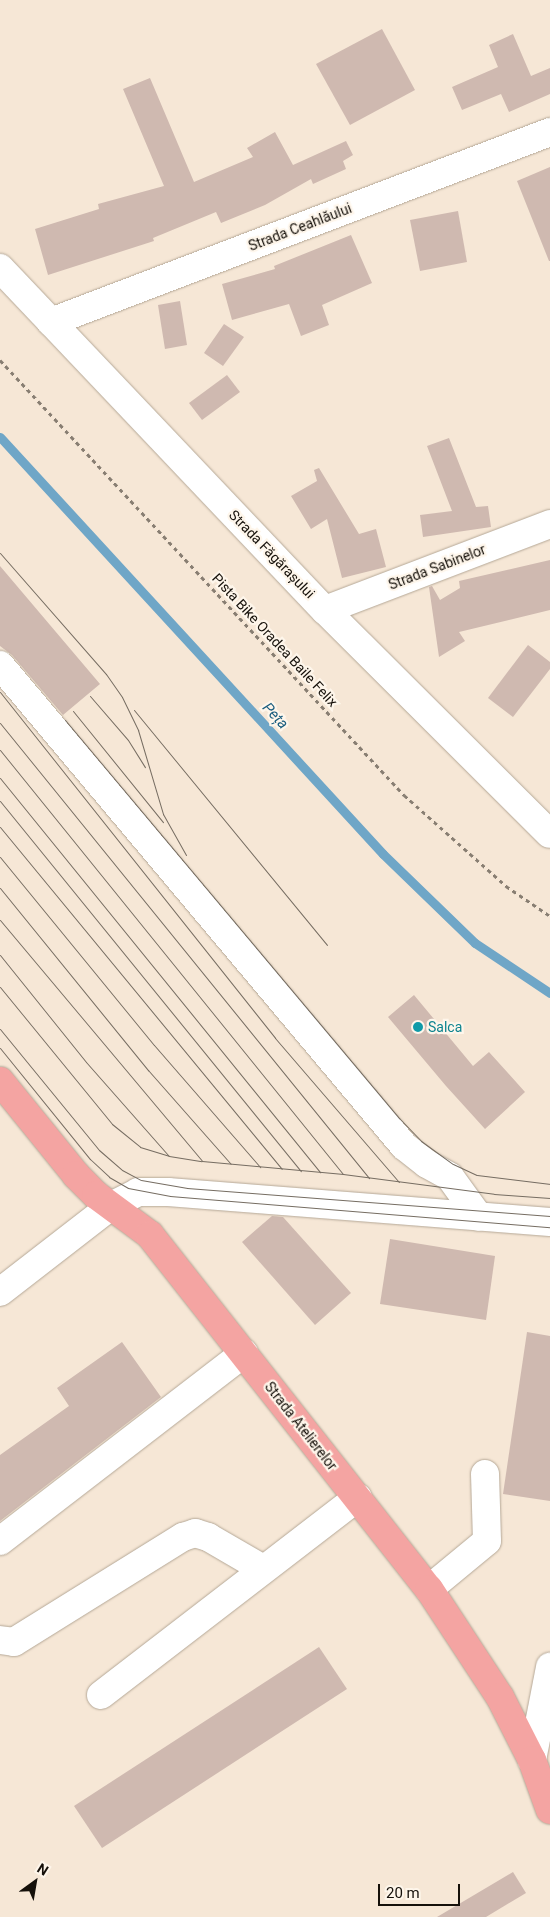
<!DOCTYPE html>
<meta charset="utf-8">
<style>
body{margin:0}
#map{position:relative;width:550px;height:1917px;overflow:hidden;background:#f6e7d6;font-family:Roboto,sans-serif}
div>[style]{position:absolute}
.stream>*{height:9px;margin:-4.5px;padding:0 4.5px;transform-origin:4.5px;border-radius:4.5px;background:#6fa6c7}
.building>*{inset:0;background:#cfb9b0}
.path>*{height:3px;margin-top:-1.5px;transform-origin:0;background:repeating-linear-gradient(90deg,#887e72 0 4px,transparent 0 8px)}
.roads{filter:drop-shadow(0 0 1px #b5a897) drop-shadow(0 0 1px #b5a897)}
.minor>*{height:28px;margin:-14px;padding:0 14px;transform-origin:14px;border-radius:14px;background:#fff}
.major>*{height:28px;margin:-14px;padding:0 14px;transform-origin:14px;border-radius:14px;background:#f4a4a2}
.tram>*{height:1px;margin:-0.5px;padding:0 0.5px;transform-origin:0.5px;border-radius:0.5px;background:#766d62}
.dots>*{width:14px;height:14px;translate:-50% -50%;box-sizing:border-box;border:2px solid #fef6eb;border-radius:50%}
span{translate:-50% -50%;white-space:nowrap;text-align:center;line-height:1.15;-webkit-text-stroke:4.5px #fef6eb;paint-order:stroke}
.street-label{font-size:14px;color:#15100a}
.culture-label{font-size:14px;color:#0d838f}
.left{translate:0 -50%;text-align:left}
.water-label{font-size:15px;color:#195c7e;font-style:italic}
.north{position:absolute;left:10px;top:1857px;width:50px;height:50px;-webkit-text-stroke:4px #fef6eb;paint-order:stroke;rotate:32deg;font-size:14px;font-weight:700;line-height:20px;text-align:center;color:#15100a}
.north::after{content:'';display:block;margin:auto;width:18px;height:22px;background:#15100a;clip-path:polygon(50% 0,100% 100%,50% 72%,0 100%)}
.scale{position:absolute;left:378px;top:1884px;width:82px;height:22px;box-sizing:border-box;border:2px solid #15100a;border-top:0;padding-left:6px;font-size:15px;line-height:18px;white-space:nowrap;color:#15100a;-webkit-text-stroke:4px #fef6eb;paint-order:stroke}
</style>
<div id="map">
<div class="stream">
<div style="left:0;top:437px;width:566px;rotate:47.43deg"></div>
<div style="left:383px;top:854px;width:128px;rotate:44.1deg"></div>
<div style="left:475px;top:943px;width:90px;rotate:33.7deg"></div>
</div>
<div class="building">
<div style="clip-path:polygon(382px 29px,415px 90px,350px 125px,316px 64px)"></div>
<div style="clip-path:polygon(513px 34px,531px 76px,550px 68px,550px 94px,509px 112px,501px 94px,462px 110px,452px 87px,498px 67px,489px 45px)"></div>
<div style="clip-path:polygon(150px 78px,194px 182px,253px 157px,247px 148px,275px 132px,293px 165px,346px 141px,353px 155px,343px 161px,346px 169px,313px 184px,311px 179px,265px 205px,221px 223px,216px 212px,153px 238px,154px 241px,48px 275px,35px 229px,99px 209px,98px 204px,164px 186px,123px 89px)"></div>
<div style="clip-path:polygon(550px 167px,550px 261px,549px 261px,517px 181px)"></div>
<div style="clip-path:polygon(458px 211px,467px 262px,420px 271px,410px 220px)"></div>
<div style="clip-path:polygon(351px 235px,372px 283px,322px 305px,329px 325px,301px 336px,289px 304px,232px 320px,222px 284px,275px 269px,274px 266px)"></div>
<div style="clip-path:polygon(180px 301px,187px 345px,165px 349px,158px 305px)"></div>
<div style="clip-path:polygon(224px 324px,244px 337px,223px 366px,204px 353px)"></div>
<div style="clip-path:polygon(227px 375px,240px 392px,202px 420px,189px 403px)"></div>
<div style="clip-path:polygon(449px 438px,476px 507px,488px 506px,491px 527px,423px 537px,420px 515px,452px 511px,427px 446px)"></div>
<div style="clip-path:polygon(319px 468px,359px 534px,376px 529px,386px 567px,342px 578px,327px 519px,311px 529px,291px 496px,317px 481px,314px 470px)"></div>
<div style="clip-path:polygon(550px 560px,550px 610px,459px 632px,465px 641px,439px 657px,429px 587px,432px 586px,440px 600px,460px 588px,459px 581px)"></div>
<div style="clip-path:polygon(0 566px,100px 684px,63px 715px,12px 655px,0 646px)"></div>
<div style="clip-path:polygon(528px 645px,550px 662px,550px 669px,513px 717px,488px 698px)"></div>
<div style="clip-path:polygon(414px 995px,473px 1066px,489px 1052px,525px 1092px,485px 1129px,446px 1086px,388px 1017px)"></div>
<div style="clip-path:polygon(272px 1216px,283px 1217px,351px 1293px,315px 1325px,242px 1242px)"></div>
<div style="clip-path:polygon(390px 1239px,495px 1256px,486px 1320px,380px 1304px)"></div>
<div style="clip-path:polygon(527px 1332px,550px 1336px,550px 1501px,503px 1494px)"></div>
<div style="clip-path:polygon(122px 1342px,161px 1397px,0 1521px,0 1455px,69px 1406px,57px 1388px)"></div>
<div style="clip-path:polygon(319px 1647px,347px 1689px,102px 1848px,74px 1806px)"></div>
<div style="clip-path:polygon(513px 1872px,526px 1893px,486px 1917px,437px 1917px)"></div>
</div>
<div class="path">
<div style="left:0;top:360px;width:594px;rotate:47.12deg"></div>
<div style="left:404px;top:795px;width:137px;rotate:41.7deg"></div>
<div style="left:506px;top:886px;width:53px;rotate:34.3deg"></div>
</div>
<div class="roads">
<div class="minor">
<div style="left:0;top:268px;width:472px;rotate:46.5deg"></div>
<div style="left:325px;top:610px;width:317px;rotate:44.9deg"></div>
<div style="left:51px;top:322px;width:534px;rotate:-20.84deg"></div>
<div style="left:325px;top:610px;width:241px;rotate:-20.9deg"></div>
<div style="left:0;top:665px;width:628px;rotate:49.97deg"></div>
<div style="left:404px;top:1146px;width:29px;rotate:38deg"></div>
<div style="left:427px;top:1164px;width:26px;rotate:29deg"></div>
<div style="left:450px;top:1177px;width:49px;rotate:54.1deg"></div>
<div style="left:0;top:1292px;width:140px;rotate:-37.8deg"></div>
<div style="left:111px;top:1206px;width:30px;rotate:-27deg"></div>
<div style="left:138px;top:1192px;width:30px"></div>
<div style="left:168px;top:1192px;width:383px;rotate:4.5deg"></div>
<div style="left:0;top:1541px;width:308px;rotate:-37.6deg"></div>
<div style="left:429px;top:1589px;width:75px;rotate:-39.6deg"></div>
<div style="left:487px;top:1541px;width:67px;rotate:-91.7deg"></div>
<div style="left:0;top:1640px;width:14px;rotate:8deg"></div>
<div style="left:14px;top:1642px;width:199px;rotate:-31.9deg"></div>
<div style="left:183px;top:1537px;width:13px;rotate:-18deg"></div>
<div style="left:195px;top:1533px;width:14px;rotate:17deg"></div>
<div style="left:208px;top:1537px;width:64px;rotate:30.2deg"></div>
<div style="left:101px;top:1695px;width:324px;rotate:-37.6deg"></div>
<div style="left:532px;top:1760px;width:95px;rotate:-79deg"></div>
</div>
<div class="major">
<div style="left:0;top:1081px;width:121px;rotate:51deg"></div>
<div style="left:76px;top:1175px;width:28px;rotate:45deg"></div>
<div style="left:96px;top:1195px;width:67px;rotate:36.5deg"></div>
<div style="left:150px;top:1235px;width:451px;rotate:51.8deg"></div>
<div style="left:429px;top:1589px;width:129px;rotate:56.7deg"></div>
<div style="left:500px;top:1697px;width:71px;rotate:63.1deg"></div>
<div style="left:532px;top:1760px;width:53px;rotate:70.2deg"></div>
</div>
</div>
<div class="tram">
<div style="left:0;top:553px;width:161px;rotate:48.8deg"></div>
<div style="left:106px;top:674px;width:28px;rotate:55deg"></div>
<div style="left:122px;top:697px;width:37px;rotate:64deg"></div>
<div style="left:138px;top:730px;width:88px;rotate:73.4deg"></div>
<div style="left:163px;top:814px;width:47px;rotate:60.7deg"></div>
<div style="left:0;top:692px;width:442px;rotate:51.5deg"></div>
<div style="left:275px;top:1038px;width:190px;rotate:49.3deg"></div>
<div style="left:90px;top:696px;width:58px;rotate:49.2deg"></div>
<div style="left:128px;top:740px;width:32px;rotate:58deg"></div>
<div style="left:134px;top:710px;width:304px;rotate:50.6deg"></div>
<div style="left:73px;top:711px;width:143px;rotate:51deg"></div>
<div style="left:65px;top:720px;width:520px;rotate:50deg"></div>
<div style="left:399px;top:1118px;width:32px;rotate:46deg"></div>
<div style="left:421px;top:1141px;width:39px;rotate:36deg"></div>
<div style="left:453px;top:1164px;width:26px;rotate:25deg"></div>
<div style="left:477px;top:1175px;width:74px;rotate:7deg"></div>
<div style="left:0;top:723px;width:586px;rotate:50.96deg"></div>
<div style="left:0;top:750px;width:545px;rotate:51.03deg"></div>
<div style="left:0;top:778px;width:508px;rotate:50.92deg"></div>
<div style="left:0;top:801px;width:477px;rotate:50.9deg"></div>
<div style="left:0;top:827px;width:443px;rotate:50.5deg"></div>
<div style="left:0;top:857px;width:243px;rotate:50.7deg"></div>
<div style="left:154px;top:1045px;width:162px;rotate:49deg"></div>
<div style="left:0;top:888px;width:235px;rotate:50.9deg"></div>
<div style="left:148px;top:1070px;width:125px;rotate:48.6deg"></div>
<div style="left:0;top:920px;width:314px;rotate:50deg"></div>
<div style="left:0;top:955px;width:137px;rotate:51.2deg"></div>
<div style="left:86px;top:1062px;width:125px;rotate:48.6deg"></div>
<div style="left:0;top:987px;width:177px;rotate:50.7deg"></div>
<div style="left:112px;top:1124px;width:36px;rotate:39deg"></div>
<div style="left:140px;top:1147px;width:30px;rotate:17deg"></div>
<div style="left:169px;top:1156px;width:33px;rotate:9deg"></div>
<div style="left:202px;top:1161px;width:142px;rotate:5.3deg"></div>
<div style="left:343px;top:1174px;width:152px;rotate:7.5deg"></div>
<div style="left:494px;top:1194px;width:56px;rotate:4.1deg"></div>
<div style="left:0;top:1029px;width:156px;rotate:50.7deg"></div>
<div style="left:99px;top:1150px;width:30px;rotate:41deg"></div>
<div style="left:122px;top:1170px;width:21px;rotate:28deg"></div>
<div style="left:141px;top:1180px;width:47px;rotate:9.9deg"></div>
<div style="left:187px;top:1188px;width:364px;rotate:4.4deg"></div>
<div style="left:0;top:1048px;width:143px;rotate:51deg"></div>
<div style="left:90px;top:1159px;width:26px;rotate:43deg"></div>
<div style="left:109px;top:1177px;width:22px;rotate:30deg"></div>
<div style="left:128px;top:1188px;width:43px;rotate:10.8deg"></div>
<div style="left:170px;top:1196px;width:381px;rotate:4.7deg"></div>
</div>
<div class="dots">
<div style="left:418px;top:1027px;background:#0f9aa8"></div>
</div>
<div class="street-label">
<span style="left:300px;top:227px;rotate:-21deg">Strada Ceahlăului</span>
<span style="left:272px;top:554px;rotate:46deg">Strada Făgărașului</span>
<span style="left:437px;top:567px;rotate:-21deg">Strada Sabinelor</span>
<span style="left:275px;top:640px;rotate:47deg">Pista Bike Oradea Baile Felix</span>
<span style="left:301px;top:1426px;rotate:52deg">Strada Atelierelor</span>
</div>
<div class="culture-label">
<span class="left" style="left:428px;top:1027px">Salca</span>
</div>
<div class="water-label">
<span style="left:275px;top:716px;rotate:47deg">Peța</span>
</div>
<div class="north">N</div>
<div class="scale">20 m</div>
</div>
